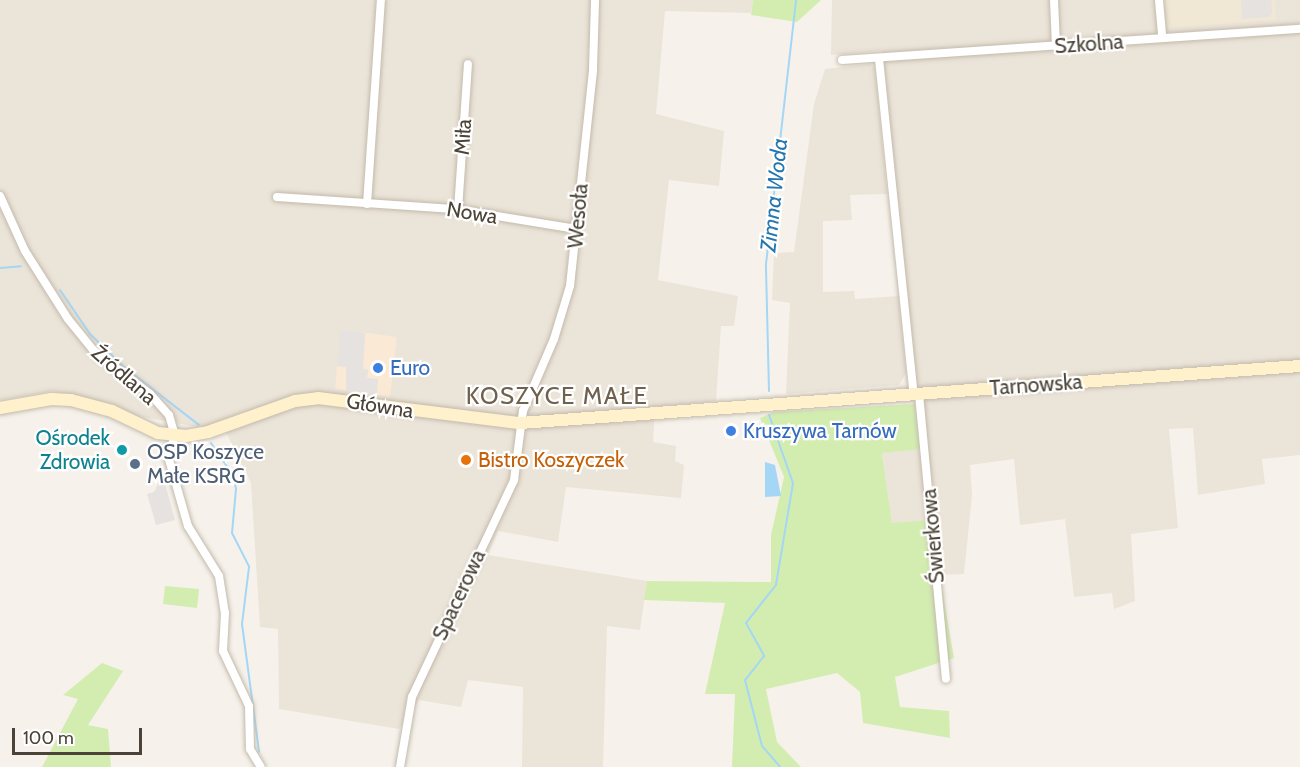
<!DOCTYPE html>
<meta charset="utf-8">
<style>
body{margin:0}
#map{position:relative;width:1300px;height:767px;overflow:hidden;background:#f6f2eb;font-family:Cabin,sans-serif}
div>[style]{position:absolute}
.residential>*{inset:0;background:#ebe4d8}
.commercial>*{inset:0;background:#f9e9d5}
.education>*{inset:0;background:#f0e7d4}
.green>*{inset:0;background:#d3edb1}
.parking>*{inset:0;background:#e5e2df}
.water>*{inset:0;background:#a4d6f6}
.stream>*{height:2px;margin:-1px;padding:0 1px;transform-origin:1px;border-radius:1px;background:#a4d6f6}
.roads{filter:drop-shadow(0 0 2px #c3baac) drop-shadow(0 0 2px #c3baac)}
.street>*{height:8px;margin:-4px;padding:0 4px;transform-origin:4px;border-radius:4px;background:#fff}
.secondary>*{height:12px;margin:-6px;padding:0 6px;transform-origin:6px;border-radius:6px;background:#fff1cc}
.dots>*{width:16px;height:16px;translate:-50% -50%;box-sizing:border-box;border:3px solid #fff;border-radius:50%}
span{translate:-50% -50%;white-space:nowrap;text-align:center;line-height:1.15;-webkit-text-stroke:4.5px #fff;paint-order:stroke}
.street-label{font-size:21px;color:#4b4337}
.shop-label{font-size:21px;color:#366cbe}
.left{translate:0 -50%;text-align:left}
.culture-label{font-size:21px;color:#0d838f}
.right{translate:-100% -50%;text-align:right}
.service-label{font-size:21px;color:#4e5e75}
.food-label{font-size:21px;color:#c56008}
.water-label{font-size:22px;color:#2578af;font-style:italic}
.quarter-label{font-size:24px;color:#6f614e;letter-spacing:1.5px}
.scale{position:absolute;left:12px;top:728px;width:130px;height:27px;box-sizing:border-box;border:3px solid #4b4337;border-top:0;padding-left:8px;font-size:18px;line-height:21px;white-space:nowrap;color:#4b4337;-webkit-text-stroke:4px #fff;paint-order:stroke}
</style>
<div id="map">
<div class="residential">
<div style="clip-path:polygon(0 0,753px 0,751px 13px,665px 11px,656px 114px,724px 131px,719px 186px,669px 180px,658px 280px,738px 296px,734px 326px,721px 326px,716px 401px,655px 407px,653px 442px,676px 446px,675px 461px,684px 465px,681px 498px,566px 487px,558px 542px,498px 531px,488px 555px,647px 581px,640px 630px,607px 626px,603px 767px,522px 767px,523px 687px,468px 680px,461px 707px,419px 700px,399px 729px,279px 709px,278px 629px,260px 627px,251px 483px,226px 432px,132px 415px,92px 399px,52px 391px,0 400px)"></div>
<div style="clip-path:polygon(832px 0,1300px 0,1300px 455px,1262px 459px,1265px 484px,1198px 495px,1193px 428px,1169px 429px,1178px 528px,1131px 534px,1135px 601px,1114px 609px,1112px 593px,1074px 597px,1065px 519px,1020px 525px,1014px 459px,970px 465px,972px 495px,964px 574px,937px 575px,892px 523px,882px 453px,921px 448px,882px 51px,831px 55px)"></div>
<div style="clip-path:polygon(870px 64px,875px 68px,887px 194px,850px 195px,852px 220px,823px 221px,823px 292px,854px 291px,855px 299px,899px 296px,906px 373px,899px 385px,786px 394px,790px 303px,772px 300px,774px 253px,794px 252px,814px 104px,825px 69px)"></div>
</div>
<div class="commercial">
<div style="clip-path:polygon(340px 329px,397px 337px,390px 397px,335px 389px)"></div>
</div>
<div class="education">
<div style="clip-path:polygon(1162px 0,1275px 0,1276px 20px,1165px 28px)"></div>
</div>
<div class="green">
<div style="clip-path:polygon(753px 0,821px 0,797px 22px,751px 15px)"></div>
<div style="clip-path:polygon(915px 404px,921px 449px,882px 453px,892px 523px,930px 520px,954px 658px,895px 677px,900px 707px,949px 711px,950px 738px,863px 723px,860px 692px,837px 673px,766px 689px,777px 742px,801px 767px,732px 767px,735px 694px,705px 694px,725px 603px,644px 600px,647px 581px,771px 582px,771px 535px,784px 477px,760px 418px,774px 412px)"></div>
<div style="clip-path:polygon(165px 586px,199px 589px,197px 608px,163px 604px)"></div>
<div style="clip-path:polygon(102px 663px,123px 671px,88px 725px,108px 729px,111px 767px,42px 767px,78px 699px,63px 695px)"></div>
</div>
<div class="parking">
<div style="clip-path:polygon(1241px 0,1271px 0,1272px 13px,1269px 17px,1242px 19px)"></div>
<div style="clip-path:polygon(340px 329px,365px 333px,363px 369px,368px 370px,367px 378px,378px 379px,377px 395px,346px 390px,346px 367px,337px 366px)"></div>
<div style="clip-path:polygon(164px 480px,175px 520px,156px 525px,147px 494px,154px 492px,159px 482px)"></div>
</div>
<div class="water">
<div style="clip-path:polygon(765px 462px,775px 465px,781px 496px,765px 497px)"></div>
</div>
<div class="stream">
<div style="left:0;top:268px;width:21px;rotate:-5deg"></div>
<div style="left:60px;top:290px;width:53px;rotate:55.7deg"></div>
<div style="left:90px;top:334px;width:46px;rotate:44.1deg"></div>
<div style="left:123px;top:366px;width:96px;rotate:37.8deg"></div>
<div style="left:769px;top:391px;width:127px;rotate:-91.4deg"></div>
<div style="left:766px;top:264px;width:266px;rotate:-83.5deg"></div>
<div style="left:769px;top:415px;width:72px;rotate:70.6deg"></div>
<div style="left:793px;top:483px;width:103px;rotate:99.5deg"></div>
<div style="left:776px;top:585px;width:48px;rotate:128.3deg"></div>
<div style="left:746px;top:623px;width:38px;rotate:61deg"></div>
<div style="left:764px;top:656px;width:31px;rotate:128deg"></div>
<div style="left:745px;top:680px;width:68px;rotate:75.6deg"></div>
<div style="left:762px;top:746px;width:28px;rotate:49deg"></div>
<div style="left:211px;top:443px;width:41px;rotate:55.9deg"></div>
<div style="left:234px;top:477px;width:12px;rotate:81deg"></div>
<div style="left:236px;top:489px;width:44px;rotate:95.2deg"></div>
<div style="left:232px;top:533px;width:38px;rotate:63deg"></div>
<div style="left:249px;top:567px;width:57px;rotate:97deg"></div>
<div style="left:242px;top:624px;width:129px;rotate:82.4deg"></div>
</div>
<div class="roads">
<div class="street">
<div style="left:1054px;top:0;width:46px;rotate:87.5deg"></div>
<div style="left:1159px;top:0;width:38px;rotate:85deg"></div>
<div style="left:879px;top:59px;width:338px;rotate:84.1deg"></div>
<div style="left:842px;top:60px;width:459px;rotate:-3.9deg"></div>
<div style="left:0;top:196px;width:60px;rotate:65.6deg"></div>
<div style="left:25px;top:251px;width:80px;rotate:57.7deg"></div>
<div style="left:68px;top:319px;width:40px;rotate:51deg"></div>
<div style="left:93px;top:350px;width:72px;rotate:37.7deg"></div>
<div style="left:150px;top:394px;width:28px;rotate:48deg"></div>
<div style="left:169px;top:415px;width:22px;rotate:74deg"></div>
<div style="left:175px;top:436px;width:21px;rotate:109deg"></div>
<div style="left:168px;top:456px;width:73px;rotate:74.1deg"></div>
<div style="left:188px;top:526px;width:59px;rotate:58.2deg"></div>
<div style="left:219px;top:576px;width:37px;rotate:81deg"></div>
<div style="left:225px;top:613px;width:38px;rotate:93deg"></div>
<div style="left:223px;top:651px;width:61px;rotate:64.7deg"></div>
<div style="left:249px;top:706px;width:43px;rotate:88.7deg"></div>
<div style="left:250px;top:749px;width:21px;rotate:59deg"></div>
<div style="left:277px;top:197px;width:177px;rotate:3.9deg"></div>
<div style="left:454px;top:209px;width:124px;rotate:9.3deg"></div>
<div style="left:367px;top:204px;width:204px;rotate:-86.1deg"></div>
<div style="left:458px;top:210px;width:146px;rotate:-86.1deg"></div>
<div style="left:919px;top:394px;width:286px;rotate:84.6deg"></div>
<div style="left:400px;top:767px;width:71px;rotate:-80.3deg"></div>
<div style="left:412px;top:697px;width:240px;rotate:-64.8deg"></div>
<div style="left:514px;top:480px;width:70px;rotate:-82.6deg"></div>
<div style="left:523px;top:411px;width:78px;rotate:-66.7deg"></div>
<div style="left:554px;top:339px;width:55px;rotate:-73.2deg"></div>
<div style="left:570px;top:286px;width:218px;rotate:-83.9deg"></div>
<div style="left:593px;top:69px;width:69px;rotate:-88.3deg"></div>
</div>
<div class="secondary">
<div style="left:0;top:408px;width:52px;rotate:-10deg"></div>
<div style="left:51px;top:399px;width:20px;rotate:3deg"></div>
<div style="left:71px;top:400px;width:42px;rotate:15deg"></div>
<div style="left:112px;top:411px;width:51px;rotate:25.6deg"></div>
<div style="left:158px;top:433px;width:28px;rotate:6deg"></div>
<div style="left:186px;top:436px;width:22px;rotate:-10deg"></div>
<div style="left:208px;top:432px;width:92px;rotate:-19.6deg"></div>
<div style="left:295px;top:401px;width:23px;rotate:-7deg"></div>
<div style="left:318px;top:398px;width:204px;rotate:7.1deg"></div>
<div style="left:520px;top:423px;width:782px;rotate:-4.18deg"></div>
</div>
</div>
<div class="dots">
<div style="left:378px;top:368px;background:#3f7fe0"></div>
<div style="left:731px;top:431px;background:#3f7fe0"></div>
<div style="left:122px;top:450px;background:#0f9aa8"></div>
<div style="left:466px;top:460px;background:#e8710a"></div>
<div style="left:135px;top:464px;background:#5c6f8a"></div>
</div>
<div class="street-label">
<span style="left:1089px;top:44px;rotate:-4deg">Szkolna</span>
<span style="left:463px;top:137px;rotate:-86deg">Miła</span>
<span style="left:472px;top:213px;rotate:9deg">Nowa</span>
<span style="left:578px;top:216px;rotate:-85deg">Wesoła</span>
<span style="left:124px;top:375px;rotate:41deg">Źródlana</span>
<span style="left:1036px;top:385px;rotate:-4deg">Tarnowska</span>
<span style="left:380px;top:406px;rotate:9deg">Główna</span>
<span style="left:933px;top:536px;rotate:-95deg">Świerkowa</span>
<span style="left:459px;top:595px;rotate:-65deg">Spacerowa</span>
</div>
<div class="shop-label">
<span class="left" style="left:390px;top:368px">Euro</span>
<span class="left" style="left:743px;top:431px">Kruszywa Tarnów</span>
</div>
<div class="culture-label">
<span class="right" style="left:110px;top:450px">Ośrodek<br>Zdrowia</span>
</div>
<div class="service-label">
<span class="left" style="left:147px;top:464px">OSP Koszyce<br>Małe KSRG</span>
</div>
<div class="food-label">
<span class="left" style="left:478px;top:460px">Bistro Koszyczek</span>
</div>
<div class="water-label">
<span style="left:774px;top:195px;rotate:-84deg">Zimna Woda</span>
</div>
<div class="quarter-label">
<span style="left:557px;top:396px">KOSZYCE MAŁE</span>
</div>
<div class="scale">100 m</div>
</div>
